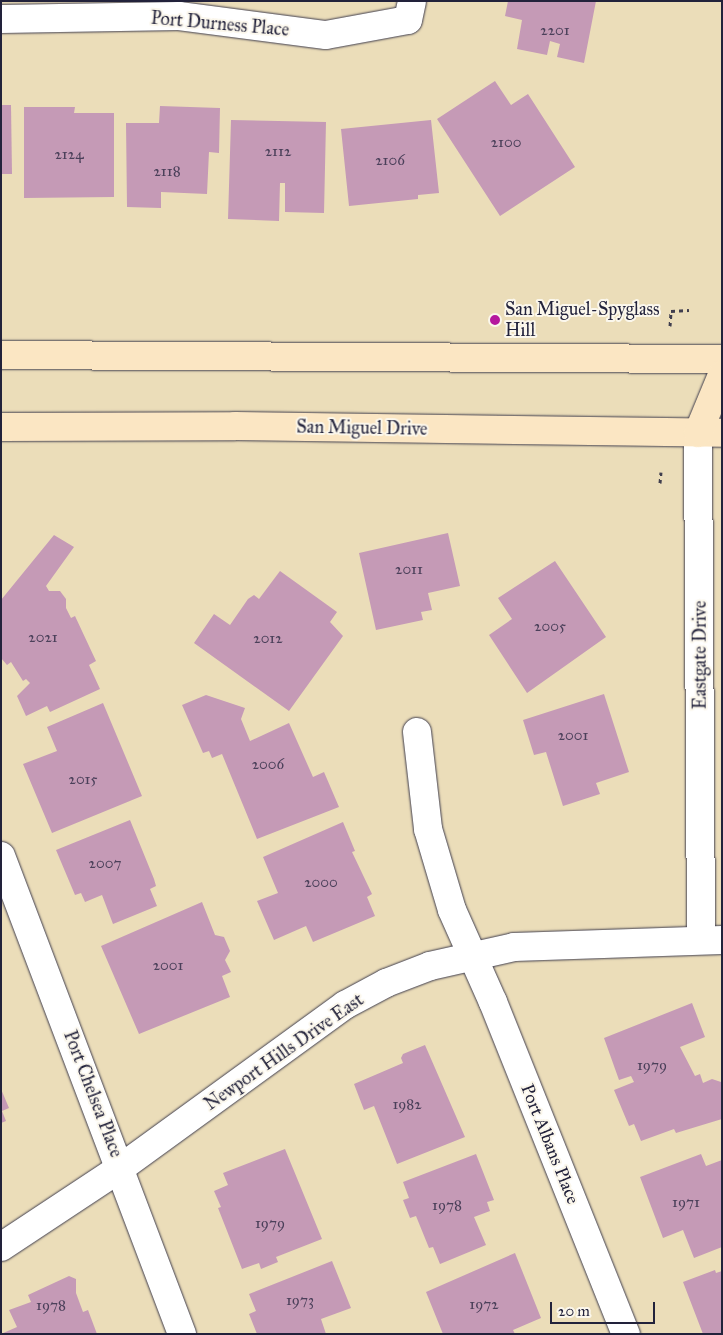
<!DOCTYPE html>
<style>
body{margin:0}
#map{position:relative;width:723px;height:1335px;overflow:hidden;background:#ebddb9;font-family:"IM FELL Great Primer",serif}
div>[style]{position:absolute}
.building>*{inset:0;background:#c59ab6}
.path>*{height:3px;margin-top:-1.5px;transform-origin:0;background:repeating-linear-gradient(90deg,#403e4e 0 4px,transparent 0 8px)}
.roads{filter:drop-shadow(0 0 1px #403e4e) drop-shadow(0 0 1px #403e4e)}
.minor>*{height:28px;margin:-14px;padding:0 14px;transform-origin:14px;border-radius:14px;background:#fff}
.tertiary>*{height:28px;margin:-14px;padding:0 14px;transform-origin:14px;border-radius:14px;background:#fff}
.secondary>*{height:28px;margin:-14px;padding:0 14px;transform-origin:14px;border-radius:14px;background:#fbe6c3}
.dots>*{width:14px;height:14px;translate:-50% -50%;box-sizing:border-box;border:2px solid #fbf7ec;border-radius:50%}
span{translate:-50% -50%;white-space:nowrap;text-align:center;line-height:1.15;-webkit-text-stroke:4px #fbf7ec;paint-order:stroke}
.number-label{font-size:15px;color:#4b405a}
.number-label span{-webkit-text-stroke-width:0}
.street-label{font-size:18px;color:#22223b}
.poi-label{font-size:18px;color:#22223b}
.left{translate:0 -50%;text-align:left}
.frame{position:absolute;inset:0;border:2px solid #22223b;pointer-events:none}
.scale{position:absolute;left:550px;top:1302px;width:105px;height:22px;box-sizing:border-box;border:2px solid #22223b;border-top:0;padding-left:6px;font-size:15px;line-height:18px;white-space:nowrap;color:#22223b;-webkit-text-stroke:4px #fbf7ec;paint-order:stroke}
</style>
<div id="map">
<div class="building">
<div style="clip-path:polygon(508px 1px,596px 1px,584px 63px,557px 57px,560px 44px,550px 41px,547px 55px,517px 49px,522px 20px,505px 16px)"></div>
<div style="clip-path:polygon(495px 81px,511px 105px,528px 94px,575px 167px,500px 216px,437px 119px)"></div>
<div style="clip-path:polygon(1px 105px,11px 105px,12px 174px,1px 174px)"></div>
<div style="clip-path:polygon(160px 106px,220px 108px,219px 153px,209px 152px,207px 194px,161px 192px,161px 208px,127px 207px,126px 123px,159px 123px)"></div>
<div style="clip-path:polygon(24px 107px,75px 107px,74px 113px,114px 113px,114px 197px,24px 198px)"></div>
<div style="clip-path:polygon(231px 120px,326px 122px,324px 213px,285px 212px,285px 183px,280px 183px,279px 221px,228px 219px)"></div>
<div style="clip-path:polygon(431px 120px,439px 193px,418px 195px,418px 199px,349px 206px,341px 129px)"></div>
<div style="clip-path:polygon(448px 533px,460px 586px,428px 593px,432px 610px,421px 612px,423px 620px,376px 630px,359px 553px)"></div>
<div style="clip-path:polygon(54px 535px,74px 547px,46px 586px,49px 591px,60px 591px,66px 599px,66px 608px,71px 618px,75px 616px,96px 661px,89px 665px,100px 689px,50px 712px,47px 706px,26px 716px,17px 696px,30px 683px,26px 679px,23px 681px,11px 662px,7px 665px,1px 658px,1px 600px)"></div>
<div style="clip-path:polygon(555px 561px,606px 637px,527px 693px,489px 635px,512px 619px,498px 598px)"></div>
<div style="clip-path:polygon(280px 571px,337px 612px,330px 622px,343px 636px,289px 711px,194px 643px,214px 614px,230px 625px,248px 599px,254px 595px,259px 599px)"></div>
<div style="clip-path:polygon(604px 694px,629px 772px,596px 783px,600px 794px,563px 806px,546px 752px,534px 755px,523px 720px)"></div>
<div style="clip-path:polygon(206px 695px,245px 708px,241px 719px,250px 741px,289px 723px,313px 777px,324px 772px,339px 807px,257px 839px,222px 754px,212px 758px,209px 751px,203px 753px,182px 705px)"></div>
<div style="clip-path:polygon(103px 703px,142px 796px,52px 833px,23px 764px,57px 751px,47px 727px)"></div>
<div style="clip-path:polygon(130px 820px,154px 879px,156px 886px,150px 889px,157px 906px,113px 924px,102px 895px,85px 902px,81px 893px,75px 895px,56px 850px)"></div>
<div style="clip-path:polygon(343px 822px,355px 851px,352px 852px,372px 894px,367px 897px,375px 916px,313px 942px,306px 926px,274px 940px,257px 901px,278px 893px,263px 857px)"></div>
<div style="clip-path:polygon(202px 902px,215px 935px,224px 937px,230px 951px,225px 960px,231px 972px,222px 976px,230px 997px,139px 1034px,101px 946px)"></div>
<div style="clip-path:polygon(692px 1003px,705px 1037px,680px 1047px,695px 1076px,700px 1074px,703px 1083px,712px 1079px,721px 1082px,722px 1119px,676px 1133px,674px 1129px,641px 1141px,634px 1124px,629px 1126px,614px 1090px,634px 1082px,631px 1076px,619px 1080px,604px 1038px)"></div>
<div style="clip-path:polygon(425px 1045px,465px 1137px,397px 1164px,374px 1106px,364px 1110px,354px 1084px,403px 1063px,401px 1058px,403px 1054px)"></div>
<div style="clip-path:polygon(1px 1089px,9px 1108px,2px 1111px,6px 1121px,1px 1123px)"></div>
<div style="clip-path:polygon(285px 1149px,322px 1239px,276px 1257px,278px 1262px,261px 1269px,259px 1263px,242px 1269px,218px 1208px,221px 1207px,214px 1191px,228px 1185px,223px 1173px)"></div>
<div style="clip-path:polygon(476px 1154px,494px 1200px,487px 1202px,490px 1211px,474px 1217px,486px 1245px,440px 1264px,433px 1247px,429px 1248px,416px 1216px,410px 1218px,403px 1200px,409px 1198px,403px 1182px)"></div>
<div style="clip-path:polygon(701px 1154px,706px 1166px,722px 1160px,722px 1247px,694px 1258px,683px 1230px,663px 1238px,640px 1177px)"></div>
<div style="clip-path:polygon(515px 1253px,541px 1318px,513px 1330px,515px 1334px,443px 1334px,426px 1292px)"></div>
<div style="clip-path:polygon(332px 1261px,351px 1308px,321px 1319px,326px 1334px,257px 1334px,249px 1314px,256px 1311px,249px 1294px)"></div>
<div style="clip-path:polygon(715px 1270px,716px 1273px,722px 1271px,722px 1334px,703px 1334px,683px 1282px)"></div>
<div style="clip-path:polygon(69px 1276px,76px 1279px,76px 1293px,83px 1312px,88px 1310px,97px 1334px,1px 1334px,17px 1327px,9px 1310px,31px 1302px,28px 1295px)"></div>
</div>
<div class="path">
<div style="left:670px;top:326px;width:15px;rotate:-86deg"></div>
<div style="left:671px;top:311px;width:18px;rotate:-3deg"></div>
<div style="left:660px;top:483px;width:11px;rotate:-85deg"></div>
</div>
<div class="roads">
<div class="minor">
<div style="left:417px;top:732px;width:98px;rotate:83.5deg"></div>
<div style="left:428px;top:829px;width:84px;rotate:73.5deg"></div>
<div style="left:452px;top:910px;width:101px;rotate:66deg"></div>
<div style="left:493px;top:1002px;width:358px;rotate:68.2deg"></div>
<div style="left:1px;top:856px;width:511px;rotate:69.26deg"></div>
</div>
<div class="tertiary">
<div style="left:1px;top:19px;width:178px;rotate:-1deg"></div>
<div style="left:179px;top:16px;width:148px;rotate:7.4deg"></div>
<div style="left:326px;top:35px;width:83px;rotate:-10.4deg"></div>
<div style="left:408px;top:20px;width:19px;rotate:-78deg"></div>
<div style="left:698px;top:433px;width:507px;rotate:89.66deg"></div>
<div style="left:1px;top:1247px;width:145px;rotate:-33.5deg"></div>
<div style="left:122px;top:1167px;width:276px;rotate:-36deg"></div>
<div style="left:345px;top:1005px;width:47px;rotate:-28.2deg"></div>
<div style="left:386px;top:983px;width:47px;rotate:-21.1deg"></div>
<div style="left:430px;top:966px;width:86px;rotate:-12.7deg"></div>
<div style="left:514px;top:947px;width:208px;rotate:-1.9deg"></div>
</div>
<div class="secondary">
<div style="left:1px;top:355px;width:721px;rotate:0.32deg"></div>
<div style="left:1px;top:427px;width:234px;rotate:-0.2deg"></div>
<div style="left:235px;top:426px;width:487px;rotate:0.8deg"></div>
<div style="left:698px;top:433px;width:63px;rotate:-67.5deg"></div>
</div>
</div>
<div class="dots">
<div style="left:495px;top:320px;background:#b5179e"></div>
</div>
<div class="number-label">
<span style="left:555px;top:31px">2201</span>
<span style="left:506px;top:143px">2100</span>
<span style="left:278px;top:152px">2112</span>
<span style="left:69px;top:155px">2124</span>
<span style="left:390px;top:161px">2106</span>
<span style="left:167px;top:172px">2118</span>
<span style="left:409px;top:570px">2011</span>
<span style="left:550px;top:627px">2005</span>
<span style="left:43px;top:638px">2021</span>
<span style="left:268px;top:639px">2012</span>
<span style="left:573px;top:736px">2001</span>
<span style="left:268px;top:765px">2006</span>
<span style="left:83px;top:780px">2015</span>
<span style="left:105px;top:864px">2007</span>
<span style="left:321px;top:883px">2000</span>
<span style="left:168px;top:966px">2001</span>
<span style="left:652px;top:1066px">1979</span>
<span style="left:407px;top:1105px">1982</span>
<span style="left:686px;top:1203px">1971</span>
<span style="left:447px;top:1206px">1978</span>
<span style="left:270px;top:1224px">1979</span>
<span style="left:300px;top:1301px">1973</span>
<span style="left:484px;top:1305px">1972</span>
<span style="left:51px;top:1306px">1978</span>
</div>
<div class="street-label">
<span style="left:220px;top:24px;rotate:5deg">Port Durness Place</span>
<span style="left:362px;top:428px;rotate:1deg">San Miguel Drive</span>
<span style="left:700px;top:655px;rotate:-90deg">Eastgate Drive</span>
<span style="left:284px;top:1052px;rotate:-35deg">Newport Hills Drive East</span>
<span style="left:93px;top:1094px;rotate:69deg">Port Chelsea Place</span>
<span style="left:550px;top:1144px;rotate:68deg">Port Albans Place</span>
</div>
<div class="poi-label">
<span class="left" style="left:505px;top:320px">San Miguel-Spyglass<br>Hill</span>
</div>
<div class="frame"></div>
<div class="scale">20 m</div>
</div>
